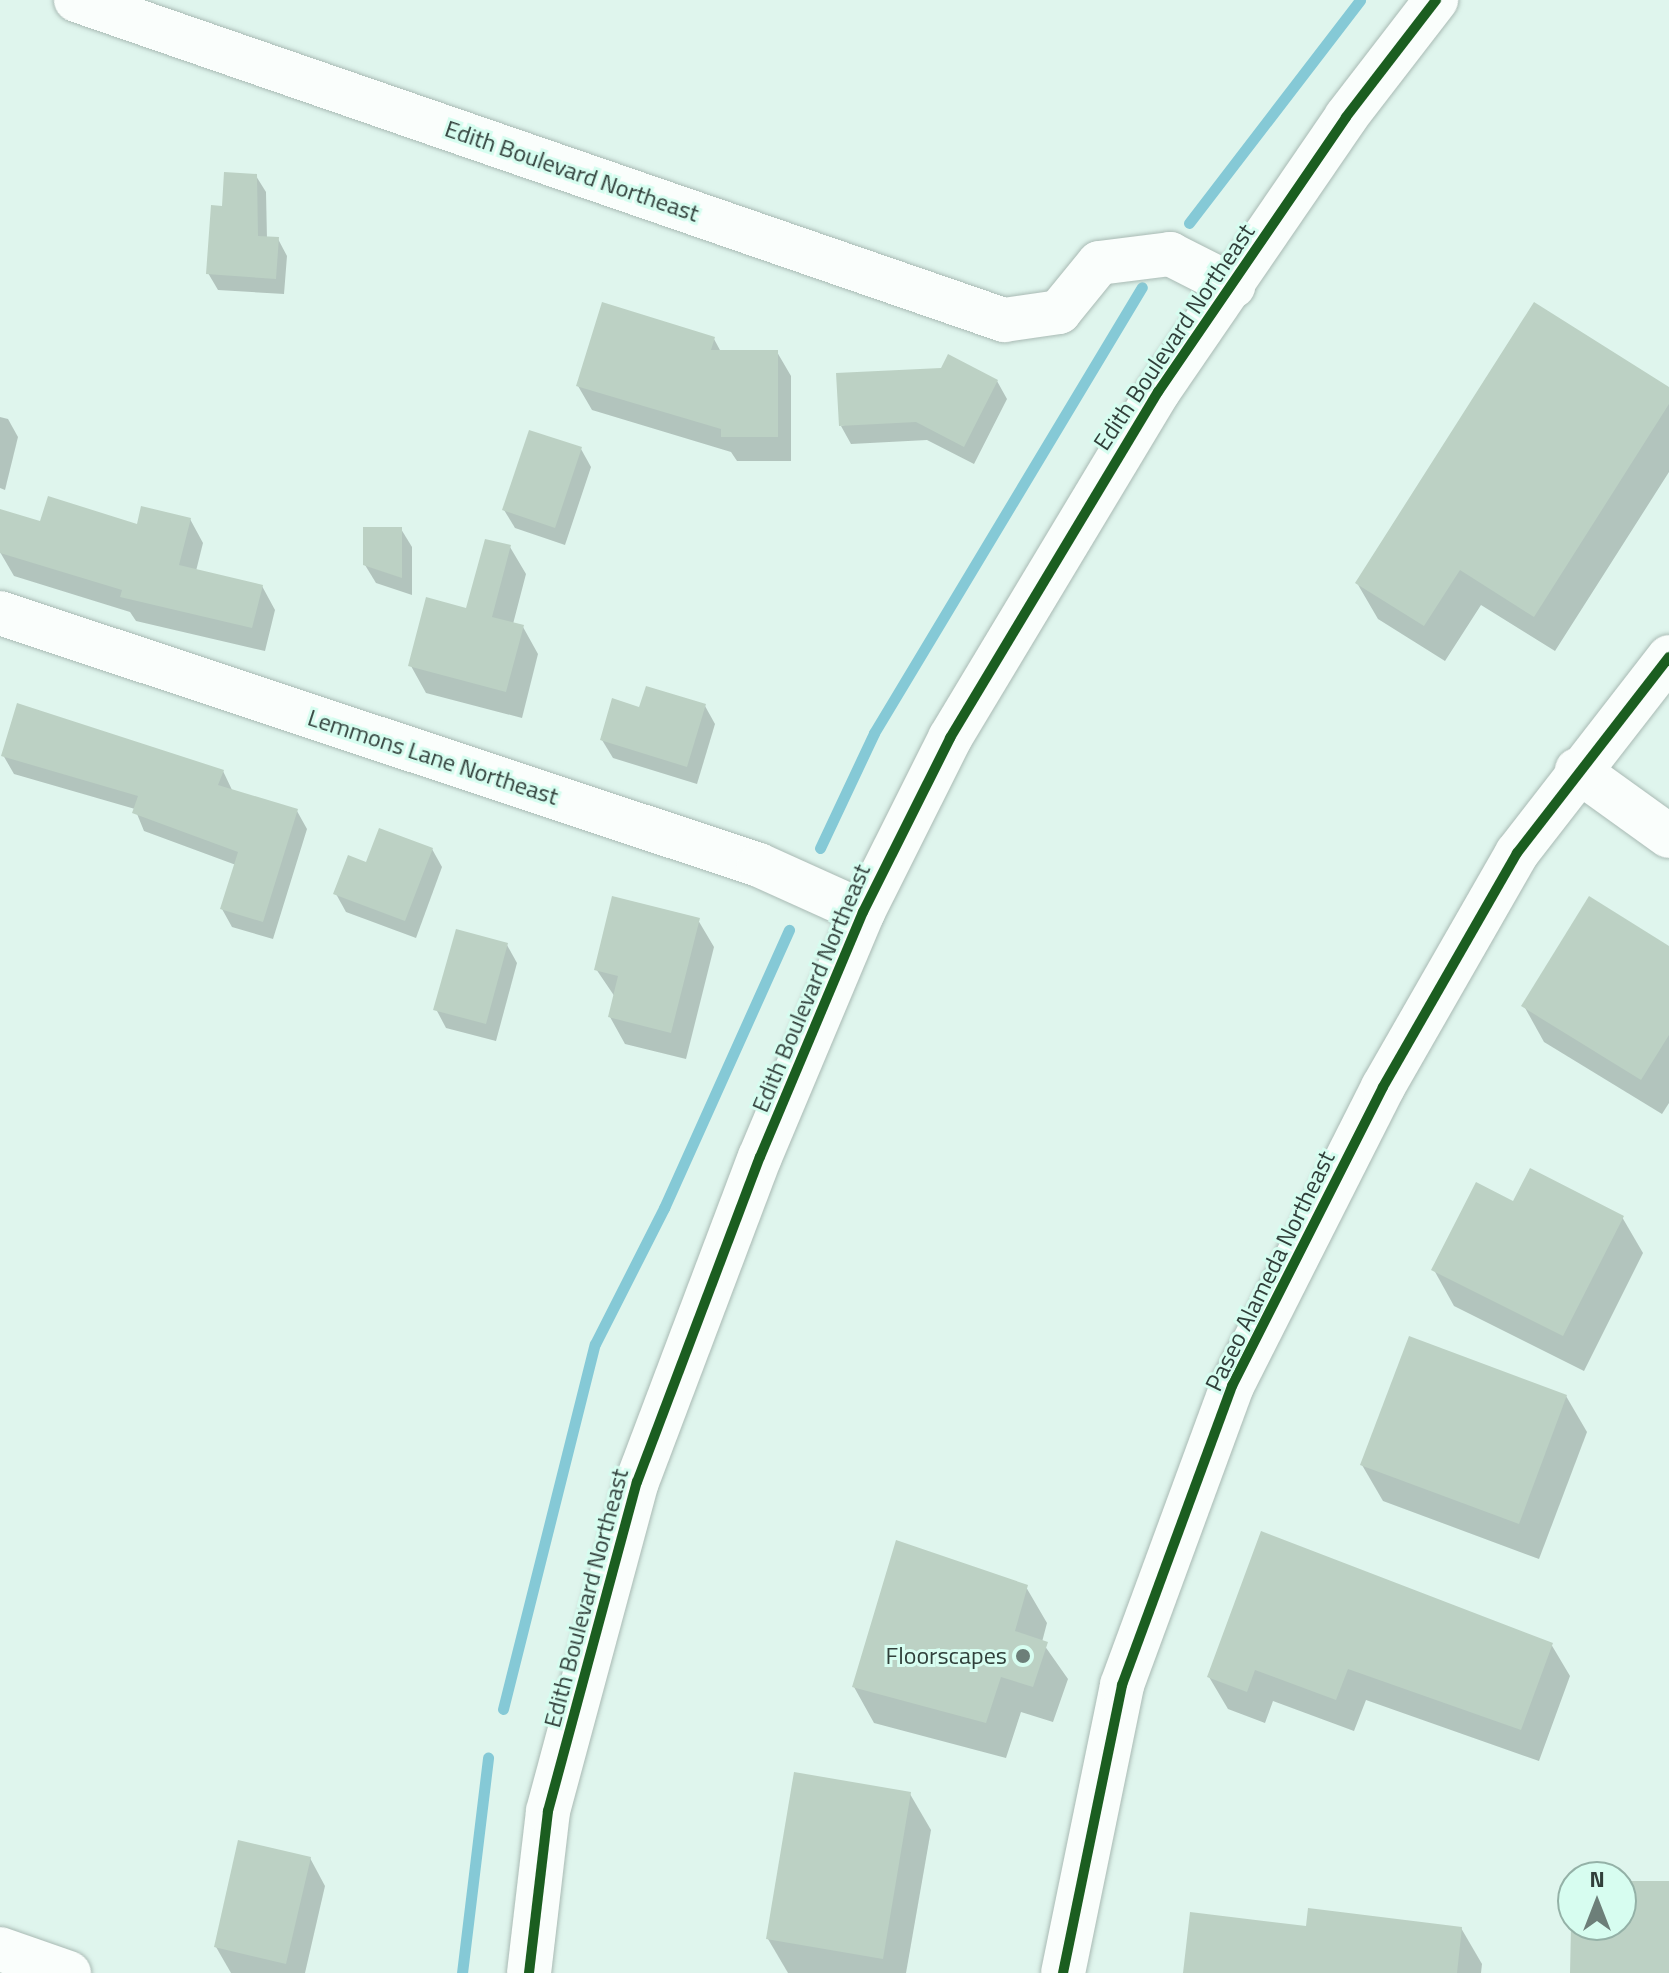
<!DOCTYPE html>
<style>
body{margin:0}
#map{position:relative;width:1669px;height:1973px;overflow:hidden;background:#dff5ed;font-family:"Titillium Web",sans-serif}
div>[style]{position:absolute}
.shadow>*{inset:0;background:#0003}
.stream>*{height:11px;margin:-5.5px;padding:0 5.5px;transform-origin:5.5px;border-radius:5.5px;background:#85c9d6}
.building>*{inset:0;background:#bcd1c4}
.roads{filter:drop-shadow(0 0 2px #a9bab4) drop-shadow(0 0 2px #a9bab4)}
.minor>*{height:44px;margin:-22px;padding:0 22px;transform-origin:22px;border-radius:22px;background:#fafefc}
.cycleway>*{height:10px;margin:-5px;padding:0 5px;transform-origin:5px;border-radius:5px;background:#1b5e20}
.dots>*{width:22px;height:22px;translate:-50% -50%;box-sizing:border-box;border:4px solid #d7fdf0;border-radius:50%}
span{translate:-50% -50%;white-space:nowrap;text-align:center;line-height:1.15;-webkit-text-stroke:6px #d7fdf0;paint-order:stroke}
.street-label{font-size:24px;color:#303f3a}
.poi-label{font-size:24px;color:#303f3a}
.right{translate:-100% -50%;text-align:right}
.north{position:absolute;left:1557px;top:1861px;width:80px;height:80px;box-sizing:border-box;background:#d7fdf0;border:2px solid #94b1a7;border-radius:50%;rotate:0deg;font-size:22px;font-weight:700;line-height:32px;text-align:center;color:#303f3a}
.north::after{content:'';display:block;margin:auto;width:28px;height:36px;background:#6d7f79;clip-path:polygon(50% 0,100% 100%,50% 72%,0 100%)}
</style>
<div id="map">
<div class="shadow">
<div style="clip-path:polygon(256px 176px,266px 192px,267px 239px,278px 239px,287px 256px,284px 294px,218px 290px,208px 273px,224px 208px)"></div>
<div style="clip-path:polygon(714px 339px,721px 352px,777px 352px,791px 376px,791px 461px,737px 461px,731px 452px,592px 410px,578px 386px)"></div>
<div style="clip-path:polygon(997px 381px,1007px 399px,974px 464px,927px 440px,851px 444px,841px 426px)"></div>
<div style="clip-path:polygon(1669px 389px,1669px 472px,1555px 651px,1481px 605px,1445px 661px,1378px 619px,1357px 583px)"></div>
<div style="clip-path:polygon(0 417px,8px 419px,18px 437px,5px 490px,0 488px)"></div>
<div style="clip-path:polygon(581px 449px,591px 467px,565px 545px,515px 528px,504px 510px)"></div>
<div style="clip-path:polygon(190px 519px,203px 543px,196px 571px,262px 586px,275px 610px,265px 651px,136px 621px,130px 612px,14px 576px,0 552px,42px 524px,139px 526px)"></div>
<div style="clip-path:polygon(401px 529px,412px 547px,412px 595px,376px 583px,365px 565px)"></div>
<div style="clip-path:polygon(510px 547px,526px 574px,513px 624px,523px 627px,538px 654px,522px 718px,426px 693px,411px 666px,468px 610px)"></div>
<div style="clip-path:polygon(705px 706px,715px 724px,697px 784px,613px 758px,602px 740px,640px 710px)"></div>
<div style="clip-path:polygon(3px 755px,223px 771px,233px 792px,297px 811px,307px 829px,273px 939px,232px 927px,222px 909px,236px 865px,144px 831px,135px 809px,14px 774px)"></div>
<div style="clip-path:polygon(432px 849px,442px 867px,416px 938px,346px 912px,336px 894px,367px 864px)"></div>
<div style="clip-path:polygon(698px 920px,714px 947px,686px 1059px,625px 1044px,610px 1017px,615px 997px,596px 969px)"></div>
<div style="clip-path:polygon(507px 945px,517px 963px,496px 1041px,446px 1028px,436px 1009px)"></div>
<div style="clip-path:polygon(1669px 948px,1669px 1103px,1662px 1114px,1544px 1042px,1524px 1006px)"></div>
<div style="clip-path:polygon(1514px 1204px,1622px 1217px,1643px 1253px,1584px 1371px,1454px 1306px,1434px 1270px)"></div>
<div style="clip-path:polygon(1566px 1396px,1587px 1432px,1539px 1559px,1383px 1501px,1362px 1465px)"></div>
<div style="clip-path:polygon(1262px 1534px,1551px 1644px,1570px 1676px,1539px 1761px,1366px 1700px,1354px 1731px,1273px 1701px,1265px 1723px,1228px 1709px,1209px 1677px)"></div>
<div style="clip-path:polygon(1026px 1587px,1047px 1623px,1042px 1642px,1068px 1679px,1053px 1722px,1021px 1712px,1006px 1758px,874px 1723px,854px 1687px)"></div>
<div style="clip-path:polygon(910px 1794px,931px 1830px,906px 1973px,788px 1973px,768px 1939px)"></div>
<div style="clip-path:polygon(310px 1858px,325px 1886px,305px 1973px,231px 1973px,216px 1947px)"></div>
<div style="clip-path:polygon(1307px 1928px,1461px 1928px,1482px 1964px,1481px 1973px,1185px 1973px)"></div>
</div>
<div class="stream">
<div style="left:1189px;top:223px;width:281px;rotate:-52.5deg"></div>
<div style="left:820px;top:848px;width:127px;rotate:-64.8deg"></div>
<div style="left:874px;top:733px;width:520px;rotate:-59deg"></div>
<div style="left:503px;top:1709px;width:376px;rotate:-75.9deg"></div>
<div style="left:595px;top:1344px;width:153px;rotate:-63.1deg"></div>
<div style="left:664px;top:1208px;width:305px;rotate:-65.8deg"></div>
<div style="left:462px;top:1973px;width:217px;rotate:-83.1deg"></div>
</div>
<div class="building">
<div style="clip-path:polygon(224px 172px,257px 174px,258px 236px,279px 237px,276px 279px,206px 274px,211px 205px,222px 206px)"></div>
<div style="clip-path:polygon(602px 302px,715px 337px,711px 350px,778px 350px,778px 437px,721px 437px,721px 429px,576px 386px)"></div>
<div style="clip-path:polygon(1534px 302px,1669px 387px,1669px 404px,1534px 617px,1460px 570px,1424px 626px,1355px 583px)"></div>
<div style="clip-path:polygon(948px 354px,998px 380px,964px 447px,916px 422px,839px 426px,836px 373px,941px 368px)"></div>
<div style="clip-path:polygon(529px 430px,582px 447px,555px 528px,502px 510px)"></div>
<div style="clip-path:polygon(48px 496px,137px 524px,141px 506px,191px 518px,179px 565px,263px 585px,252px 628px,120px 597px,122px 590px,0 553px,0 509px,40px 521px)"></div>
<div style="clip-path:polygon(363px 527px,402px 527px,402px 578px,363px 565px)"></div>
<div style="clip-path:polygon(485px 539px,511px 545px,492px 617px,524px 625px,506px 692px,408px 666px,426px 597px,466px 608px)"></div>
<div style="clip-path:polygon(646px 686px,706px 704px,687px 767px,600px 740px,612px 698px,639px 707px)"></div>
<div style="clip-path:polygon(17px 703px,224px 770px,218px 785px,298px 809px,263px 922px,220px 909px,238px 852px,132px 813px,138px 796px,1px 756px)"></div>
<div style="clip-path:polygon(379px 828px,433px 848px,405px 921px,333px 894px,348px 855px,366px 862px)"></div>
<div style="clip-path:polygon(612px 896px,700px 918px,671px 1033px,608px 1017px,618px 976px,594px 970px)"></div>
<div style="clip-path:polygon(1589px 896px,1669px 946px,1669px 1035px,1641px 1080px,1521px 1006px)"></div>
<div style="clip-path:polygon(456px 929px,508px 943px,486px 1024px,433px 1010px)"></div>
<div style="clip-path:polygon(1530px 1168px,1624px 1216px,1563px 1336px,1431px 1270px,1476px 1182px,1513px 1201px)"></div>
<div style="clip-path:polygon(1409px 1336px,1567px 1395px,1519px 1524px,1360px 1465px)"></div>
<div style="clip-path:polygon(1261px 1531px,1553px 1643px,1521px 1730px,1348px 1669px,1336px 1700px,1255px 1670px,1247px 1692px,1207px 1677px)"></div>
<div style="clip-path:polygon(896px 1540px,1028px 1585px,1015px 1631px,1048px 1642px,1033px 1687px,1001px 1677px,986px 1723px,852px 1687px)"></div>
<div style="clip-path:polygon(794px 1772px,911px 1792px,883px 1959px,766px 1939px)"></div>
<div style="clip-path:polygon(238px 1840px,311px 1857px,286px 1964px,214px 1947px)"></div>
<div style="clip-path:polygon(1572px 1880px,1573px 1925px,1621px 1925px,1621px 1881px,1669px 1881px,1669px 1973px,1570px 1973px)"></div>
<div style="clip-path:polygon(1308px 1908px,1462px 1927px,1457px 1973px,1183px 1973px,1190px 1912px,1306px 1926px)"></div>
</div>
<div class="roads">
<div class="minor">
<div style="left:76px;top:0;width:982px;rotate:19.03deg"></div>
<div style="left:1004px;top:320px;width:56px;rotate:-8.3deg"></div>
<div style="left:1059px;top:312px;width:63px;rotate:-50.8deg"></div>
<div style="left:1099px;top:263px;width:72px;rotate:-7.2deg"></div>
<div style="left:1170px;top:254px;width:71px;rotate:26.9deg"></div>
<div style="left:0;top:613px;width:800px;rotate:18.37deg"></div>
<div style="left:759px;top:865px;width:114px;rotate:24.3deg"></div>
<div style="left:1577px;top:770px;width:113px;rotate:35.7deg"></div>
<div style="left:0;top:1949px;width:73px;rotate:19.2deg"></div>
<div style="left:529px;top:1973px;width:163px;rotate:-83.3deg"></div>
<div style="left:548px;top:1811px;width:341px;rotate:-74.9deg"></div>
<div style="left:637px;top:1482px;width:347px;rotate:-69.3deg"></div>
<div style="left:760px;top:1157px;width:266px;rotate:-67.2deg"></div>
<div style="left:863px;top:912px;width:195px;rotate:-63.4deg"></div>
<div style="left:950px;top:738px;width:404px;rotate:-59deg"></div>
<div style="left:1158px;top:392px;width:333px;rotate:-55.6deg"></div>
<div style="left:1346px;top:117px;width:148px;rotate:-52.4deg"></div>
<div style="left:1063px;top:1973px;width:294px;rotate:-78.4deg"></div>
<div style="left:1122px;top:1685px;width:319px;rotate:-69.8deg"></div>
<div style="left:1232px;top:1386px;width:335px;rotate:-63.2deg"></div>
<div style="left:1383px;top:1087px;width:270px;rotate:-60.2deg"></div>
<div style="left:1517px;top:853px;width:248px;rotate:-52.2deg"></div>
</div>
</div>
<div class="cycleway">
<div style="left:529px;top:1973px;width:163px;rotate:-83.3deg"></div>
<div style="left:548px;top:1811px;width:341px;rotate:-74.9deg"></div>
<div style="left:637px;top:1482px;width:347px;rotate:-69.3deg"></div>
<div style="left:760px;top:1157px;width:266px;rotate:-67.2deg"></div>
<div style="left:863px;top:912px;width:195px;rotate:-63.4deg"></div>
<div style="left:950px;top:738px;width:404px;rotate:-59deg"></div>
<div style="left:1158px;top:392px;width:333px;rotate:-55.6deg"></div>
<div style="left:1346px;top:117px;width:148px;rotate:-52.4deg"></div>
<div style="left:1063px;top:1973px;width:294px;rotate:-78.4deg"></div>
<div style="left:1122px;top:1685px;width:319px;rotate:-69.8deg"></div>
<div style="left:1232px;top:1386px;width:335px;rotate:-63.2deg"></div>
<div style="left:1383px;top:1087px;width:270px;rotate:-60.2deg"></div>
<div style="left:1517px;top:853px;width:248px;rotate:-52.2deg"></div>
</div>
<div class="dots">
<div style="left:1023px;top:1656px;background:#6d7f79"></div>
</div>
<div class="street-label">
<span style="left:572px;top:171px;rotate:19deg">Edith Boulevard Northeast</span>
<span style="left:1174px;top:337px;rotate:-56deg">Edith Boulevard Northeast</span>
<span style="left:433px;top:757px;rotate:18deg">Lemmons Lane Northeast</span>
<span style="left:811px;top:988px;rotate:-67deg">Edith Boulevard Northeast</span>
<span style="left:1270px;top:1271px;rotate:-64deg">Paseo Alameda Northeast</span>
<span style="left:586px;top:1598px;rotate:-75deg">Edith Boulevard Northeast</span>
</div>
<div class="poi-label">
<span class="right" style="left:1007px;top:1656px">Floorscapes</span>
</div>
<div class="north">N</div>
</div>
